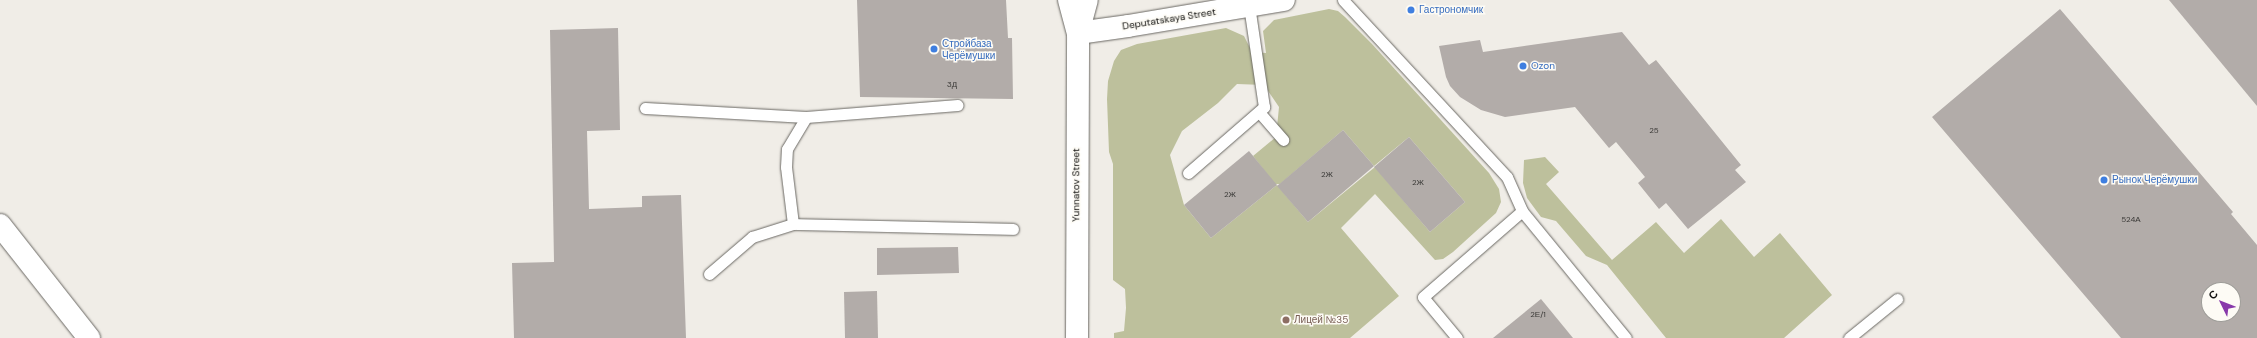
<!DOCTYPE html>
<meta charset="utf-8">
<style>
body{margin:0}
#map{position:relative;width:2257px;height:338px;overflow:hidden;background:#f0ede7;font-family:"DM Sans",sans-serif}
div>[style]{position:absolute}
.green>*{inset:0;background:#bdc09c}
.building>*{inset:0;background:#b2aca9}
.roads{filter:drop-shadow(0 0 1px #6a6863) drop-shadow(0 0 1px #6a6863)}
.service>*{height:11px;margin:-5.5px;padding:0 5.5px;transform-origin:5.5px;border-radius:5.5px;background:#fff}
.minor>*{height:22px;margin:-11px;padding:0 11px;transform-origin:11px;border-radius:11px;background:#fff}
.secondary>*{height:22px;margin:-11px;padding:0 11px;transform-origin:11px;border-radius:11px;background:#fff}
.dots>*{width:11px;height:11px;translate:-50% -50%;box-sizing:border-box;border:2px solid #fdfbf5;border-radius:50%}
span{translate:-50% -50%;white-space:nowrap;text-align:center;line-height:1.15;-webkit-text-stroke:3px #fdfbf5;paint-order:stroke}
.number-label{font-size:8px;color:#383735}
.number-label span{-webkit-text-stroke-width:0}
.shop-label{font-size:10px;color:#366cbe}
.left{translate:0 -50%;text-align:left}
.street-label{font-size:10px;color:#10100e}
.education-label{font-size:10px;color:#785e54}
.north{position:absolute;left:2201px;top:282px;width:40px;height:40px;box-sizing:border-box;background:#fdfbf5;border:1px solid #9e9d99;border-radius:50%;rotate:313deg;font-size:11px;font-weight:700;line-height:16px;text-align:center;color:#10100e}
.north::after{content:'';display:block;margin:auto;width:14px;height:18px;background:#8839aa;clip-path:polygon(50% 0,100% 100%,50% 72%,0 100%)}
</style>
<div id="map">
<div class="green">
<div style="clip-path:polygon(evenodd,1329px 9px,1338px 11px,1345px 17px,1372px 44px,1489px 173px,1499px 189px,1501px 202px,1496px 213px,1453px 252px,1443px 259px,1435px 260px,1375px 194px,1341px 228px,1399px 296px,1350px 338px,1114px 338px,1114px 333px,1124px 331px,1126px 308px,1125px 289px,1113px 280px,1113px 164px,1109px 152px,1107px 99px,1108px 81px,1114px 61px,1121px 50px,1137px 44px,1226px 28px,1244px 36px,1252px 52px,1266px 53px,1263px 31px,1274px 20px,1329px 9px,1237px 84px,1264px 85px,1279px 107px,1276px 137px,1253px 156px,1275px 184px,1280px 184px,1343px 130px,1374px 166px,1409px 137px,1465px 202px,1430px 232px,1375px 167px,1308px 222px,1277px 185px,1211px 238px,1184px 205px,1170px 155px,1182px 131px,1218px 103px,1237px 84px)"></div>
<div style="clip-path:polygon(1545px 157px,1559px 172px,1546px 184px,1612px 260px,1656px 222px,1684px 253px,1721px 219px,1754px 257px,1780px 233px,1832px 295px,1784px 338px,1666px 338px,1607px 265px,1586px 256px,1556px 221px,1541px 217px,1527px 198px,1523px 183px,1524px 160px)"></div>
</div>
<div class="building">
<div style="clip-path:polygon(857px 0,1006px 0,1008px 38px,1012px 38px,1013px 99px,860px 97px)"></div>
<div style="clip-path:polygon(2169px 0,2257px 0,2257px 106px)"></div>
<div style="clip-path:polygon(evenodd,2060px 9px,2233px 212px,2231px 214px,2257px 245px,2257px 338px,2121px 338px,1932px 117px,2060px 9px,2209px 290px,2233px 290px,2233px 314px,2209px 314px,2209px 290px)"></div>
<div style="clip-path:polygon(618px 28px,620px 130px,587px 131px,589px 209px,642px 207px,642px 196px,681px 195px,686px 338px,514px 338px,512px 263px,554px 262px,550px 30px)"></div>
<div style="clip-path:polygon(1622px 32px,1649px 65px,1656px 60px,1741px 165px,1735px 170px,1746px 182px,1688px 229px,1666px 203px,1659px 209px,1638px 183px,1645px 177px,1616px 142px,1609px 148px,1575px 107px,1505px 117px,1481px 110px,1460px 97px,1450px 86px,1446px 77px,1439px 46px,1480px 40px,1483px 52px)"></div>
<div style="clip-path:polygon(1343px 130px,1374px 166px,1308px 222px,1277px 186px)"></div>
<div style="clip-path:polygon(1409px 137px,1465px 202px,1430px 232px,1374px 167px)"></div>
<div style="clip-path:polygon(1249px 151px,1277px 185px,1211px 238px,1184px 205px)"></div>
<div style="clip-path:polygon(958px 247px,959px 273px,877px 275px,877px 248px)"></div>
<div style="clip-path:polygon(877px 291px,878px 338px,845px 338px,844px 292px)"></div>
<div style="clip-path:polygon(1541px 299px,1573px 338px,1493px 338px)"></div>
</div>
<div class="roads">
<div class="service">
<div style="left:1343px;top:0;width:241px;rotate:47.2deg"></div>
<div style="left:1507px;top:177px;width:37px;rotate:66deg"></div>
<div style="left:1522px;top:211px;width:164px;rotate:50.7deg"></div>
<div style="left:645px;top:108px;width:161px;rotate:3.2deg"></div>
<div style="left:806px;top:117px;width:152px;rotate:-4.5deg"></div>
<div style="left:1259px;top:112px;width:37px;rotate:49deg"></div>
<div style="left:1188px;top:173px;width:101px;rotate:-41deg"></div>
<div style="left:1264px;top:107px;width:102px;rotate:-98.4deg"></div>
<div style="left:793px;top:224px;width:57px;rotate:-97deg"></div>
<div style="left:786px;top:167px;width:18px;rotate:-87deg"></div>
<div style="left:787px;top:149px;width:37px;rotate:-59deg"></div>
<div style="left:709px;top:274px;width:57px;rotate:-40.7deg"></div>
<div style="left:752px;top:237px;width:43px;rotate:-17.6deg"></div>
<div style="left:793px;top:224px;width:220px;rotate:1.3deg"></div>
<div style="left:1457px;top:338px;width:53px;rotate:-129.7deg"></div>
<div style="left:1423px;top:297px;width:131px;rotate:-41deg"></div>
<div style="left:1849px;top:338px;width:62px;rotate:-39.1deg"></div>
</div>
<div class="minor">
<div style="left:1078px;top:33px;width:50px;rotate:-8deg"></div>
<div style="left:1128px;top:26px;width:158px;rotate:-9.5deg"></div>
<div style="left:0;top:225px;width:144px;rotate:51.8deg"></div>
</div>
<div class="secondary">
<div style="left:1069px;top:0;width:34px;rotate:75deg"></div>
<div style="left:1077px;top:338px;width:305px;rotate:-89.8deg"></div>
<div style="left:1078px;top:33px;width:34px;rotate:-75deg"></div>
</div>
</div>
<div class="dots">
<div style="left:1411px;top:10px;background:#3f7fe0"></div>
<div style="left:934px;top:49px;background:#3f7fe0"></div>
<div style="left:1523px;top:66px;background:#3f7fe0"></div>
<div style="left:2104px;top:180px;background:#3f7fe0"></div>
<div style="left:1286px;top:320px;background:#8d6e63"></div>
</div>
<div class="number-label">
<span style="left:952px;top:85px">3Д</span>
<span style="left:1654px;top:131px">25</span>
<span style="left:1327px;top:175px">2Ж</span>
<span style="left:1418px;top:183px">2Ж</span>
<span style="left:1230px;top:195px">2Ж</span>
<span style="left:2131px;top:220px">524А</span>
<span style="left:1538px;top:315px">2Е/1</span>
</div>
<div class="shop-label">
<span class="left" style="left:1419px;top:10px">Гастрономчик</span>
<span class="left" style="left:942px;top:49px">Стройбаза<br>Черёмушки</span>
<span class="left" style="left:1531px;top:66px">Ozon</span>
<span class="left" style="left:2112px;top:180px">Рынок Черёмушки</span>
</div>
<div class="street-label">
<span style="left:1169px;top:19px;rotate:-9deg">Deputatskaya Street</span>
<span style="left:1076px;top:185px;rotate:-90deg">Yunnatov Street</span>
</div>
<div class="education-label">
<span class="left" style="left:1294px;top:320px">Лицей №35</span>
</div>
<div class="north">С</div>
</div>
